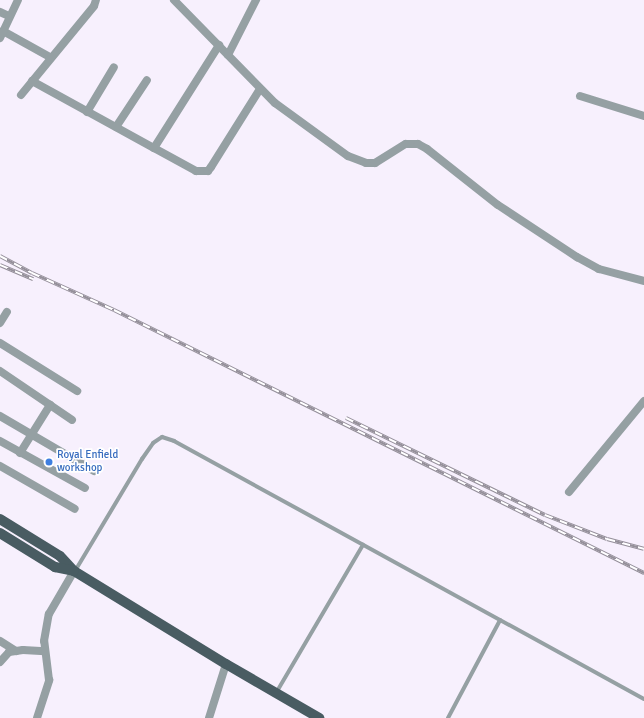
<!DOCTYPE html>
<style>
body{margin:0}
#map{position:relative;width:644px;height:718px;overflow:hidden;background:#f7f0fd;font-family:Signika,sans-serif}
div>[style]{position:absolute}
.service>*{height:4px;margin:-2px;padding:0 2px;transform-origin:2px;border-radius:2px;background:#95a0a3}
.minor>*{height:8px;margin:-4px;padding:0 4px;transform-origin:4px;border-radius:4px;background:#95a0a3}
.primary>*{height:10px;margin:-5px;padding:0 5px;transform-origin:5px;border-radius:5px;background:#495c62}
.rail>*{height:4px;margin-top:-2px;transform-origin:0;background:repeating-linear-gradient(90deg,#fff 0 8px,#948f99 0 16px);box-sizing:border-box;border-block:1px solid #948f99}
.dots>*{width:11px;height:11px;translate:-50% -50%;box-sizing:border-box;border:2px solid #fff;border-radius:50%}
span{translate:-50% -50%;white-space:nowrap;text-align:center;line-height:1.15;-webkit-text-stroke:3.5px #fff;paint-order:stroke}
.shop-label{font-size:11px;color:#366cbe}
.left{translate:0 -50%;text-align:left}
</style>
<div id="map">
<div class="service">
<div style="left:75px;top:571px;width:131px;rotate:-59.1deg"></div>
<div style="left:142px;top:459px;width:19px;rotate:-55deg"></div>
<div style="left:153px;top:443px;width:11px;rotate:-34deg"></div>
<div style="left:162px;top:437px;width:13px;rotate:18deg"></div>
<div style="left:174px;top:441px;width:536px;rotate:28.76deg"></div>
<div style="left:276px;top:693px;width:172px;rotate:-59.6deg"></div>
<div style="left:448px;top:718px;width:111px;rotate:-62deg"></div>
</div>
<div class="minor">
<div style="left:174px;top:0;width:144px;rotate:45.6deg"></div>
<div style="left:275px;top:103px;width:90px;rotate:36deg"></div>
<div style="left:348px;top:156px;width:19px;rotate:21deg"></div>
<div style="left:366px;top:163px;width:9px"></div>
<div style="left:375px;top:163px;width:36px;rotate:-32deg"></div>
<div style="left:406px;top:144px;width:12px"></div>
<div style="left:418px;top:144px;width:10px;rotate:29deg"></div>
<div style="left:427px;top:149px;width:90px;rotate:38.3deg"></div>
<div style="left:498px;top:205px;width:95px;rotate:33.4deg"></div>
<div style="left:577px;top:257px;width:25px;rotate:29deg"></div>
<div style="left:599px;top:269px;width:47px;rotate:14.9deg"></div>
<div style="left:0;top:12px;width:10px;rotate:24deg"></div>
<div style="left:3px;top:31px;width:54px;rotate:29deg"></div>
<div style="left:0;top:38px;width:42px;rotate:-64.7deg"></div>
<div style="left:228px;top:55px;width:62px;rotate:-63deg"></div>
<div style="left:32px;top:81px;width:139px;rotate:28.8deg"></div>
<div style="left:154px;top:148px;width:48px;rotate:28.7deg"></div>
<div style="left:196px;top:171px;width:12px"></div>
<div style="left:208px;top:171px;width:5px;rotate:-53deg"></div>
<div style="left:211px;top:167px;width:92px;rotate:-57.9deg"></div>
<div style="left:21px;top:95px;width:115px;rotate:-50.6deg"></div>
<div style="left:94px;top:6px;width:6px;rotate:-72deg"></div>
<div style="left:580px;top:96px;width:67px;rotate:17.4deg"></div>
<div style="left:87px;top:112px;width:52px;rotate:-59deg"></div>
<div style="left:116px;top:127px;width:56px;rotate:-56.6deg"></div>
<div style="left:154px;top:148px;width:122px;rotate:-57.7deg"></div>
<div style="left:0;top:323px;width:13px;rotate:-58deg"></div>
<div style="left:0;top:343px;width:91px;rotate:31.9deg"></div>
<div style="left:0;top:371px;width:87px;rotate:34.2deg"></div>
<div style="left:0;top:416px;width:109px;rotate:30.3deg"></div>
<div style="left:0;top:441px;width:97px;rotate:28.9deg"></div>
<div style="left:20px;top:453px;width:57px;rotate:-58deg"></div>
<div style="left:0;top:466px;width:86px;rotate:29.8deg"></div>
<div style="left:569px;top:492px;width:118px;rotate:-50.5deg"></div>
<div style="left:0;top:641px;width:19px;rotate:32deg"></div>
<div style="left:0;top:662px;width:13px;rotate:-48deg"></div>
<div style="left:9px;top:652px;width:14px;rotate:-8deg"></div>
<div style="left:23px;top:650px;width:22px;rotate:3deg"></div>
<div style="left:37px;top:718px;width:40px;rotate:-72deg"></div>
<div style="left:49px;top:680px;width:39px;rotate:-97deg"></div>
<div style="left:44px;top:641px;width:27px;rotate:-80deg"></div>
<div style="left:49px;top:614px;width:50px;rotate:-59.8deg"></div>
<div style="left:209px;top:718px;width:57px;rotate:-72.5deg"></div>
</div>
<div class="primary">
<div style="left:0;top:519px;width:70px;rotate:31.7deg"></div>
<div style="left:60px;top:556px;width:21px;rotate:47deg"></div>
<div style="left:74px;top:571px;width:178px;rotate:31.5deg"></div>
<div style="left:226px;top:664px;width:108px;rotate:30.1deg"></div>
<div style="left:0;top:533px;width:65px;rotate:31.7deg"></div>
<div style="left:55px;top:567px;width:19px;rotate:12deg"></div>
</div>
<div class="rail">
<div style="left:0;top:256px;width:36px;rotate:28deg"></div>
<div style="left:32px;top:273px;width:90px;rotate:24.3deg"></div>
<div style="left:114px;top:310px;width:592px;rotate:26.39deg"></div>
<div style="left:0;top:265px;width:36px;rotate:23deg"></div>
<div style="left:346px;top:418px;width:221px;rotate:26deg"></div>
<div style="left:545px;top:515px;width:66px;rotate:21.2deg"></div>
<div style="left:607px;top:539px;width:38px;rotate:15deg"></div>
</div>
<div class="dots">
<div style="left:49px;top:462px;background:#3f7fe0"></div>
</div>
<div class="shop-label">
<span class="left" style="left:57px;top:462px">Royal Enfield<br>workshop</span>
</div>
</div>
